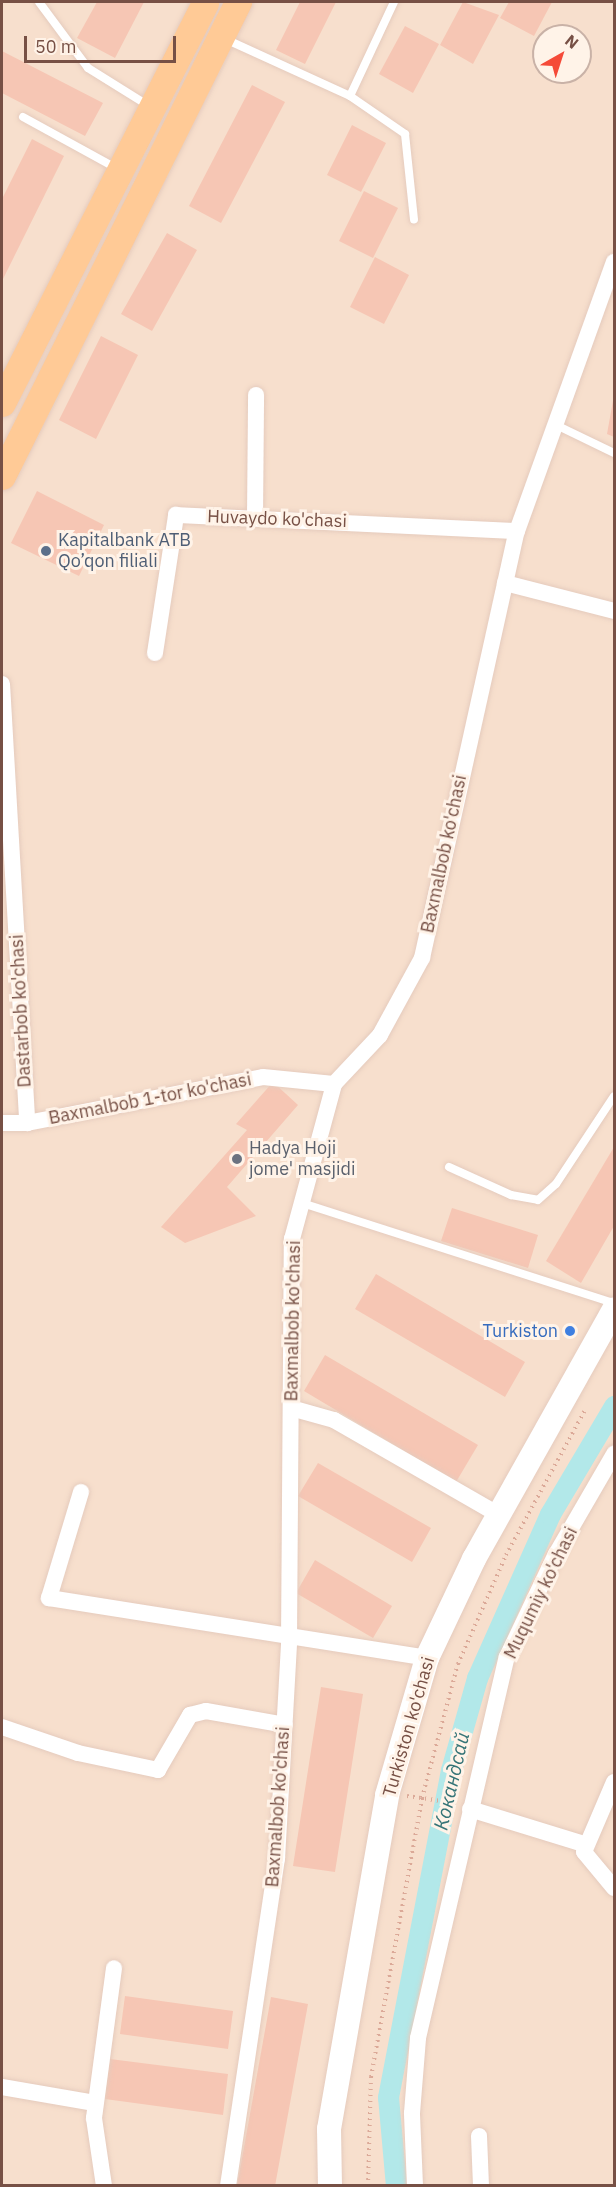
<!DOCTYPE html>
<meta charset="utf-8">
<style>
body{margin:0}
#map{position:relative;width:616px;height:2187px;overflow:hidden;background:#feeedf;font-family:"IBM Plex Sans",sans-serif}
div>[style]{position:absolute}
.residential>*{inset:0;background:#f7dfcd}
.canal>*{height:21px;margin:-10.5px;padding:0 10.5px;transform-origin:10.5px;border-radius:10.5px;background:#b2e8e9}
.building>*{inset:0;background:#f6c6b4}
.path>*{height:4px;margin-top:-2px;transform-origin:0;background:repeating-linear-gradient(90deg,#dba998 0 1.5px,transparent 0 6px)}
.roads{filter:drop-shadow(0 0 2px #e5cbbd) drop-shadow(0 0 2px #e5cbbd)}
.lane>*{height:8px;margin:-4px;padding:0 4px;transform-origin:4px;border-radius:4px;background:#fff}
.street>*{height:16px;margin:-8px;padding:0 8px;transform-origin:8px;border-radius:8px;background:#fff}
.secondary>*{height:24px;margin:-12px;padding:0 12px;transform-origin:12px;border-radius:12px;background:#fff}
.primary>*{height:27px;margin:-13.5px;padding:0 13.5px;transform-origin:13.5px;border-radius:13.5px;background:#ffca96}
.dots>*{width:16px;height:16px;translate:-50% -50%;box-sizing:border-box;border:3px solid #fff3e8;border-radius:50%}
span{translate:-50% -50%;white-space:nowrap;text-align:center;line-height:1.15;-webkit-text-stroke:6px #fff3e8;paint-order:stroke}
.street-label{font-size:18px;color:#775045}
.service-label{font-size:18px;color:#4e5e75}
.left{translate:0 -50%;text-align:left}
.worship-label{font-size:18px;color:#5b616d}
.shop-label{font-size:18px;color:#366cbe}
.right{translate:-100% -50%;text-align:right}
.water-label{font-size:20px;color:#357477;font-style:italic}
.frame{position:absolute;inset:0;border:3px solid #775045;pointer-events:none}
.north{position:absolute;left:532px;top:24px;width:60px;height:60px;box-sizing:border-box;background:#fff3e8;border:2px solid #c9b2a7;border-radius:50%;rotate:39deg;font-size:16px;font-weight:700;line-height:24px;text-align:center;color:#775045}
.north::after{content:'';display:block;margin:auto;width:21px;height:27px;background:#f54a38;clip-path:polygon(50% 0,100% 100%,50% 72%,0 100%)}
.scale{position:absolute;left:24px;top:36px;width:152px;height:27px;box-sizing:border-box;border:3px solid #775045;border-top:0;padding-left:8px;font-size:18px;line-height:21px;white-space:nowrap;color:#775045;-webkit-text-stroke:4px #fff3e8;paint-order:stroke}
</style>
<div id="map">
<div class="residential">
<div style="clip-path:polygon(evenodd,2px 2px,614px 2px,614px 2185px,2px 2185px,2px 2px,544px 36px,580px 36px,580px 72px,544px 72px,544px 36px)"></div>
</div>
<div class="canal">
<div style="left:396px;top:2186px;width:89px;rotate:-95.1deg"></div>
<div style="left:388px;top:2097px;width:333px;rotate:-79.1deg"></div>
<div style="left:451px;top:1770px;width:96px;rotate:-74.2deg"></div>
<div style="left:477px;top:1678px;width:180px;rotate:-66deg"></div>
<div style="left:550px;top:1514px;width:126px;rotate:-59.3deg"></div>
</div>
<div class="building">
<div style="clip-path:polygon(97px 2px,144px 2px,115px 58px,77px 38px)"></div>
<div style="clip-path:polygon(300px 2px,336px 2px,305px 64px,276px 50px)"></div>
<div style="clip-path:polygon(463px 2px,499px 15px,473px 64px,440px 45px)"></div>
<div style="clip-path:polygon(509px 2px,552px 2px,534px 36px,500px 18px)"></div>
<div style="clip-path:polygon(405px 26px,439px 44px,413px 93px,379px 74px)"></div>
<div style="clip-path:polygon(2px 51px,103px 103px,85px 136px,2px 93px)"></div>
<div style="clip-path:polygon(252px 85px,285px 102px,221px 223px,189px 206px)"></div>
<div style="clip-path:polygon(352px 125px,386px 143px,361px 192px,327px 175px)"></div>
<div style="clip-path:polygon(32px 139px,64px 156px,2px 281px,2px 199px)"></div>
<div style="clip-path:polygon(364px 191px,398px 208px,373px 258px,339px 241px)"></div>
<div style="clip-path:polygon(167px 233px,197px 250px,152px 331px,121px 314px)"></div>
<div style="clip-path:polygon(375px 257px,409px 275px,384px 324px,350px 307px)"></div>
<div style="clip-path:polygon(101px 336px,138px 355px,96px 439px,59px 420px)"></div>
<div style="clip-path:polygon(614px 395px,614px 437px,607px 434px)"></div>
<div style="clip-path:polygon(37px 491px,104px 525px,79px 576px,11px 543px)"></div>
<div style="clip-path:polygon(273px 1082px,298px 1105px,227px 1187px,256px 1216px,185px 1243px,161px 1227px,247px 1130px,236px 1124px)"></div>
<div style="clip-path:polygon(614px 1147px,614px 1226px,581px 1283px,546px 1261px)"></div>
<div style="clip-path:polygon(452px 1208px,538px 1235px,528px 1268px,441px 1241px)"></div>
<div style="clip-path:polygon(376px 1274px,525px 1362px,505px 1397px,355px 1309px)"></div>
<div style="clip-path:polygon(325px 1355px,478px 1445px,456px 1482px,304px 1391px)"></div>
<div style="clip-path:polygon(318px 1463px,431px 1528px,412px 1562px,298px 1496px)"></div>
<div style="clip-path:polygon(315px 1560px,392px 1606px,373px 1638px,296px 1593px)"></div>
<div style="clip-path:polygon(321px 1687px,363px 1694px,335px 1872px,293px 1866px)"></div>
<div style="clip-path:polygon(125px 1996px,233px 2011px,228px 2049px,120px 2034px)"></div>
<div style="clip-path:polygon(271px 1997px,308px 2004px,275px 2186px,237px 2186px)"></div>
<div style="clip-path:polygon(110px 2059px,228px 2074px,223px 2115px,105px 2099px)"></div>
</div>
<div class="path">
<div style="left:407px;top:1796px;width:49px;rotate:8.1deg"></div>
<div style="left:368px;top:2186px;width:109px;rotate:-88.4deg"></div>
<div style="left:371px;top:2077px;width:284px;rotate:-79.6deg"></div>
<div style="left:422px;top:1798px;width:139px;rotate:-75deg"></div>
<div style="left:458px;top:1664px;width:119px;rotate:-66.2deg"></div>
<div style="left:506px;top:1555px;width:165px;rotate:-61.4deg"></div>
</div>
<div class="roads">
<div class="lane">
<div style="left:39px;top:2px;width:82px;rotate:53.4deg"></div>
<div style="left:88px;top:68px;width:72px;rotate:31.9deg"></div>
<div style="left:223px;top:38px;width:140px;rotate:24.5deg"></div>
<div style="left:350px;top:96px;width:67px;rotate:34.6deg"></div>
<div style="left:405px;top:134px;width:86px;rotate:84deg"></div>
<div style="left:350px;top:96px;width:104px;rotate:-64.9deg"></div>
<div style="left:23px;top:117px;width:106px;rotate:28.7deg"></div>
<div style="left:554px;top:424px;width:67px;rotate:25.8deg"></div>
<div style="left:449px;top:1167px;width:68px;rotate:24.3deg"></div>
<div style="left:511px;top:1195px;width:27px;rotate:10deg"></div>
<div style="left:538px;top:1200px;width:24px;rotate:-42deg"></div>
<div style="left:556px;top:1184px;width:105px;rotate:-56.6deg"></div>
<div style="left:302px;top:1203px;width:328px;rotate:17.8deg"></div>
</div>
<div class="street">
<div style="left:255px;top:518px;width:123px;rotate:-89.5deg"></div>
<div style="left:505px;top:583px;width:113px;rotate:14.4deg"></div>
<div style="left:155px;top:653px;width:140px;rotate:-81.3deg"></div>
<div style="left:176px;top:515px;width:341px;rotate:2.7deg"></div>
<div style="left:2px;top:684px;width:440px;rotate:86.7deg"></div>
<div style="left:2px;top:1123px;width:25px"></div>
<div style="left:27px;top:1123px;width:240px;rotate:-11deg"></div>
<div style="left:263px;top:1077px;width:71px;rotate:5.6deg"></div>
<div style="left:291px;top:1408px;width:45px;rotate:15.6deg"></div>
<div style="left:334px;top:1420px;width:190px;rotate:29.9deg"></div>
<div style="left:81px;top:1492px;width:111px;rotate:106.8deg"></div>
<div style="left:49px;top:1598px;width:383px;rotate:9deg"></div>
<div style="left:2px;top:1727px;width:80px;rotate:18.9deg"></div>
<div style="left:78px;top:1753px;width:82px;rotate:12deg"></div>
<div style="left:158px;top:1770px;width:64px;rotate:-59.8deg"></div>
<div style="left:190px;top:1715px;width:16px;rotate:-14deg"></div>
<div style="left:206px;top:1711px;width:80px;rotate:10deg"></div>
<div style="left:614px;top:1782px;width:76px;rotate:113.2deg"></div>
<div style="left:584px;top:1852px;width:47px;rotate:50.2deg"></div>
<div style="left:470px;top:1809px;width:119px;rotate:17.1deg"></div>
<div style="left:2px;top:2087px;width:94px;rotate:9.8deg"></div>
<div style="left:479px;top:2136px;width:50px;rotate:87.7deg"></div>
<div style="left:104px;top:2186px;width:69px;rotate:-98.4deg"></div>
<div style="left:94px;top:2118px;width:151px;rotate:-82.4deg"></div>
<div style="left:228px;top:2186px;width:331px;rotate:-81.5deg"></div>
<div style="left:277px;top:1859px;width:217px;rotate:-86.8deg"></div>
<div style="left:289px;top:1642px;width:403px;rotate:-89.6deg"></div>
<div style="left:292px;top:1239px;width:161px;rotate:-74.8deg"></div>
<div style="left:334px;top:1084px;width:67px;rotate:-46.8deg"></div>
<div style="left:380px;top:1035px;width:88px;rotate:-61.4deg"></div>
<div style="left:422px;top:958px;width:437px;rotate:-77.5deg"></div>
<div style="left:517px;top:531px;width:286px;rotate:-70.2deg"></div>
<div style="left:415px;top:2186px;width:73px;rotate:-92.4deg"></div>
<div style="left:412px;top:2113px;width:75px;rotate:-85.4deg"></div>
<div style="left:418px;top:2038px;width:391px;rotate:-76.9deg"></div>
<div style="left:507px;top:1657px;width:114px;rotate:-64.6deg"></div>
<div style="left:556px;top:1554px;width:116px;rotate:-59.9deg"></div>
</div>
<div class="secondary">
<div style="left:330px;top:2186px;width:57px;rotate:-91deg"></div>
<div style="left:329px;top:2129px;width:339px;rotate:-80.1deg"></div>
<div style="left:387px;top:1795px;width:143px;rotate:-73.7deg"></div>
<div style="left:427px;top:1658px;width:110px;rotate:-64.6deg"></div>
<div style="left:474px;top:1559px;width:286px;rotate:-60.7deg"></div>
</div>
<div class="primary">
<div style="left:2px;top:403px;width:449px;rotate:-63.1deg"></div>
<div style="left:2px;top:476px;width:530px;rotate:-63.53deg"></div>
</div>
</div>
<div class="dots">
<div style="left:46px;top:551px;background:#5c6f8a"></div>
<div style="left:237px;top:1159px;background:#6b7280"></div>
<div style="left:570px;top:1331px;background:#3f7fe0"></div>
</div>
<div class="street-label">
<span style="left:277px;top:519px;rotate:2deg">Huvaydo ko'chasi</span>
<span style="left:444px;top:854px;rotate:-78deg">Baxmalbob ko'chasi</span>
<span style="left:21px;top:1011px;rotate:-93deg">Dastarbob ko'chasi</span>
<span style="left:150px;top:1099px;rotate:-11deg">Baxmalbob 1-tor ko'chasi</span>
<span style="left:293px;top:1321px;rotate:-89deg">Baxmalbob ko'chasi</span>
<span style="left:541px;top:1593px;rotate:-64deg">Muqumiy ko'chasi</span>
<span style="left:409px;top:1727px;rotate:-74deg">Turkiston ko'chasi</span>
<span style="left:278px;top:1807px;rotate:-86deg">Baxmalbob ko'chasi</span>
</div>
<div class="service-label">
<span class="left" style="left:58px;top:551px">Kapitalbank ATB<br>Qo’qon filiali</span>
</div>
<div class="worship-label">
<span class="left" style="left:249px;top:1159px">Hadya Hoji<br>jome' masjidi</span>
</div>
<div class="shop-label">
<span class="right" style="left:558px;top:1331px">Turkiston</span>
</div>
<div class="water-label">
<span style="left:451px;top:1781px;rotate:-77deg">Кокандсай</span>
</div>
<div class="frame"></div>
<div class="north">N</div>
<div class="scale">50 m</div>
</div>
